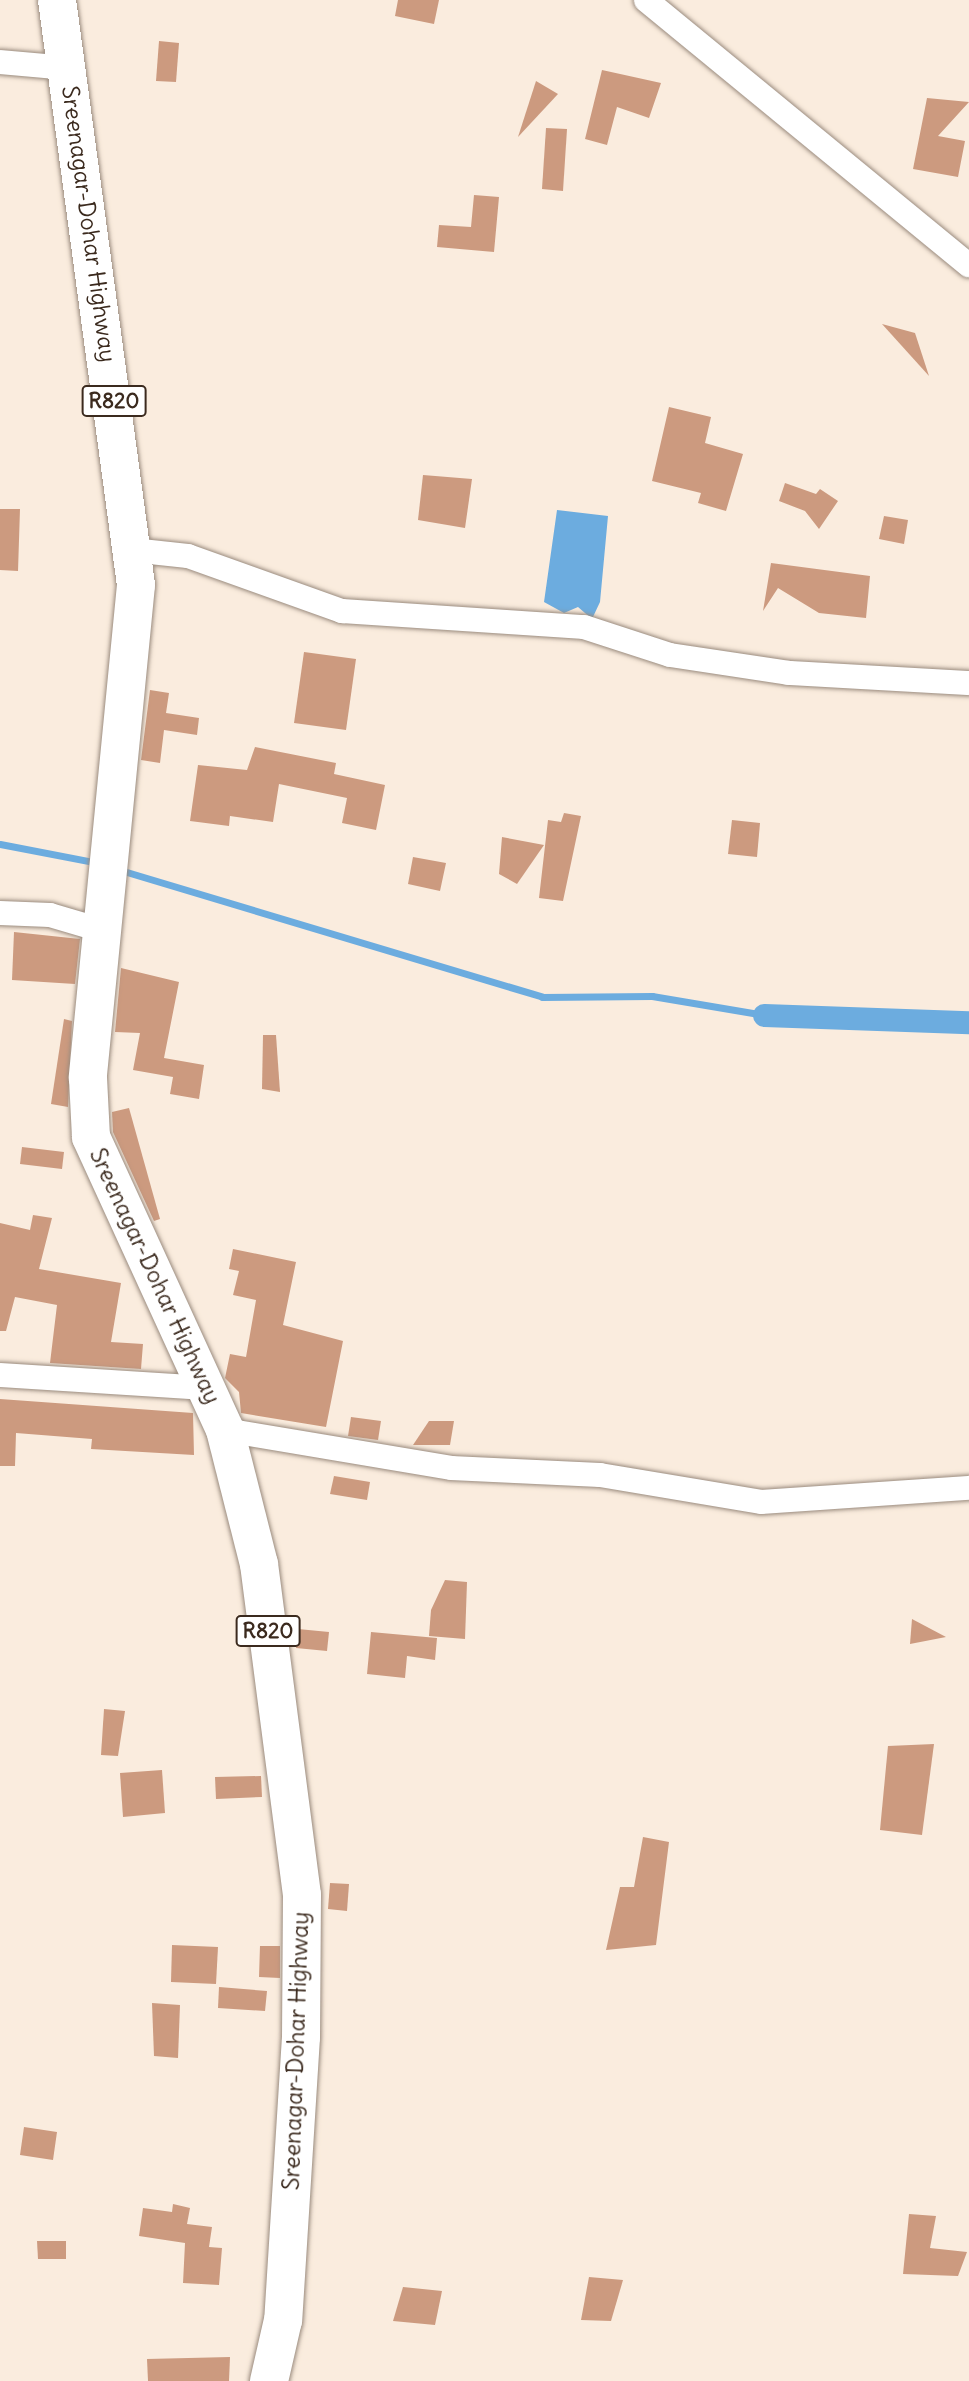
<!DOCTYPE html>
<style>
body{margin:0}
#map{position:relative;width:969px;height:2381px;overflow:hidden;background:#faecde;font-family:Delius,sans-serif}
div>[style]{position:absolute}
.water>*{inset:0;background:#6cacdf}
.stream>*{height:7px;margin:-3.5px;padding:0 3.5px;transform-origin:3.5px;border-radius:3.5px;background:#6cacdf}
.canal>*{height:23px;margin:-11.5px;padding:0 11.5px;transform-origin:11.5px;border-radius:11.5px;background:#6cacdf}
.building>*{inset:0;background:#cc9a7f}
.roads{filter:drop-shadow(0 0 2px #9a8b7e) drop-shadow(0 0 2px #9a8b7e)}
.minor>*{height:24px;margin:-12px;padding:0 12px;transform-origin:12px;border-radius:12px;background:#fff}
.primary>*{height:38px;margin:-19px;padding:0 19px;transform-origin:19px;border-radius:19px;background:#fff}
span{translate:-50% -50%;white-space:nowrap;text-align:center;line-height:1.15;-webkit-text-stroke:5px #fff;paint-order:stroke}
.shield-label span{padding:2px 5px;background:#fff;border:2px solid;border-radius:5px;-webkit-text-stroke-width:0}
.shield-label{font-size:21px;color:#3b2a1e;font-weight:700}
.street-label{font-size:23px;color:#3b2a1e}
</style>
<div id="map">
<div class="water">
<div style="clip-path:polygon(557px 510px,608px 516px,600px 602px,592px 619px,578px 607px,564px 613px,544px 602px)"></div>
</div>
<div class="stream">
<div style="left:0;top:844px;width:101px;rotate:10.9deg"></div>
<div style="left:120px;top:870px;width:441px;rotate:16.7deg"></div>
<div style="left:542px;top:997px;width:110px;rotate:-0.5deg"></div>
<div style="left:652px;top:996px;width:114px;rotate:9.6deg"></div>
</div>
<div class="canal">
<div style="left:764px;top:1015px;width:205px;rotate:2deg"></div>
</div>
<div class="building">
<div style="clip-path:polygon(398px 0,439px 0,434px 24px,395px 16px)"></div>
<div style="clip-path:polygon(159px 41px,179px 43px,176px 82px,156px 81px)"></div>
<div style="clip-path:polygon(602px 70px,661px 83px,649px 118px,617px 107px,607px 145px,585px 139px)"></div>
<div style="clip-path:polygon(536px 81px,558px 94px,518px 137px)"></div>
<div style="clip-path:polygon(927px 98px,969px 102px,938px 136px,965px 141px,958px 177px,913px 169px)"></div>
<div style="clip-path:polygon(546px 128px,567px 129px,563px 191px,542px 189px)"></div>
<div style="clip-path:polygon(474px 195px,499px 197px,494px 252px,437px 247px,439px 225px,471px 227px)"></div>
<div style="clip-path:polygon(882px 324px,915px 333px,929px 376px)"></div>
<div style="clip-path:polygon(669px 407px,711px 417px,705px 443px,743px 454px,726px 511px,698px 503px,701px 493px,652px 481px)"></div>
<div style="clip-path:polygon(423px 475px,472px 479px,465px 528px,418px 520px)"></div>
<div style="clip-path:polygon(785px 483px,816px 494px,820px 489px,838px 501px,819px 529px,805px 511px,779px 501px)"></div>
<div style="clip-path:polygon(0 509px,20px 509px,18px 571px,0 570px)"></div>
<div style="clip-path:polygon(884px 516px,908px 520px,904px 544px,879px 539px)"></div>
<div style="clip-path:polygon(771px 563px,870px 576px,866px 618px,819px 613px,778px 588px,763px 611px)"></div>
<div style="clip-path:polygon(304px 652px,356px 659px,346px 730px,294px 723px)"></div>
<div style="clip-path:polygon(150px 690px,169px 693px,166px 713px,199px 718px,197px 735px,164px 730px,160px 763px,141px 760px)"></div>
<div style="clip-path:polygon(255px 747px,336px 763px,334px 774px,385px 785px,376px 830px,342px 823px,347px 798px,279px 784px,273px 822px,230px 816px,229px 826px,190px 821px,198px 765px,247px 770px)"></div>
<div style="clip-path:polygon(564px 813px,581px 816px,563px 901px,539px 898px,548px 820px,561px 822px)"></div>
<div style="clip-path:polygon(732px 820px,760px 823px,757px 857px,728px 854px)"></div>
<div style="clip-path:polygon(502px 837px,544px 845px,517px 884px,499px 874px)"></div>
<div style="clip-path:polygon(413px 857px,446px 863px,440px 891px,408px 884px)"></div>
<div style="clip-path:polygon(14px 932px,80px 939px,75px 984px,12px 980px)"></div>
<div style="clip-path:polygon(121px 968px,179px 982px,164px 1058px,204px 1065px,199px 1099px,170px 1094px,173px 1077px,133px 1070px,140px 1033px,115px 1032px)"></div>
<div style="clip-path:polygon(64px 1019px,72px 1021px,68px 1107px,51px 1104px)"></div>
<div style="clip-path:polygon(263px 1035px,276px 1035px,280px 1092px,262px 1089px)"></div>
<div style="clip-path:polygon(129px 1108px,160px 1219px,154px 1221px,113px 1132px,112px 1112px)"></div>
<div style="clip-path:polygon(22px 1147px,64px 1152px,62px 1169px,20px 1164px)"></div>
<div style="clip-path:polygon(33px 1215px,52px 1218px,39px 1269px,121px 1283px,111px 1342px,143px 1344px,141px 1369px,50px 1363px,57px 1305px,15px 1297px,6px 1331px,0 1331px,0 1223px,30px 1230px)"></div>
<div style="clip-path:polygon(233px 1249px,296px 1262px,283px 1325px,343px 1341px,326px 1427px,241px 1413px,239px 1392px,225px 1378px,230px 1354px,246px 1357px,256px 1300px,233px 1295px,239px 1271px,229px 1269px)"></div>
<div style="clip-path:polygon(0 1399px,193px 1413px,194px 1455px,91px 1449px,92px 1439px,16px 1433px,15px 1466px,0 1466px)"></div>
<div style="clip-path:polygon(351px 1417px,381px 1421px,378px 1440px,348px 1436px)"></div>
<div style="clip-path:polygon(429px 1421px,454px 1421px,450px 1445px,413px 1445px)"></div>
<div style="clip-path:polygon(334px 1476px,370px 1482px,367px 1500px,330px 1494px)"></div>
<div style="clip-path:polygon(445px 1580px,467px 1582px,465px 1639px,429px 1636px,431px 1610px)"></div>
<div style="clip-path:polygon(912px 1619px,946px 1637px,910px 1644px)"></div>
<div style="clip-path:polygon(298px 1629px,329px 1632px,327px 1651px,296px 1648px)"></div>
<div style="clip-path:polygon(371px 1632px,437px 1638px,435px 1660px,407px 1656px,405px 1678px,367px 1674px)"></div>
<div style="clip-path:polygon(104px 1709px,125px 1711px,118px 1756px,101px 1755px)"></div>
<div style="clip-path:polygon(934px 1744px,922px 1835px,880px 1830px,888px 1746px)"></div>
<div style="clip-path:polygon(162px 1770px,165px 1813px,123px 1817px,120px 1773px)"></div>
<div style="clip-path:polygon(261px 1776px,262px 1797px,216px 1799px,215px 1777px)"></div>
<div style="clip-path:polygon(643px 1837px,669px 1842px,656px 1945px,606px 1950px,620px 1887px,634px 1887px)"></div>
<div style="clip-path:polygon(330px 1883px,349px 1884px,347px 1911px,328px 1909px)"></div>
<div style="clip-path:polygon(172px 1945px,218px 1947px,216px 1984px,171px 1982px)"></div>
<div style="clip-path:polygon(260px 1946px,280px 1946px,280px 1978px,259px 1977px)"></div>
<div style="clip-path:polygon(219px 1987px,267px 1991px,265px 2011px,218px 2008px)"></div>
<div style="clip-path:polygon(152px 2003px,180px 2005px,178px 2058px,154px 2056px)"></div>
<div style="clip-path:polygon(24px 2127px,57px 2132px,53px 2160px,20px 2155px)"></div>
<div style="clip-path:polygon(173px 2204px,190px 2208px,187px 2224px,212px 2227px,209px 2247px,222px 2248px,219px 2285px,183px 2283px,185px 2243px,139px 2236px,143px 2208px,172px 2212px)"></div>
<div style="clip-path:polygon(909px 2214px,936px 2216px,930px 2248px,967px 2252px,958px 2276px,903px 2274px)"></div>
<div style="clip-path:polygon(37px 2241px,66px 2241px,66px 2259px,38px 2259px)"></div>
<div style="clip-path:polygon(589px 2277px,623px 2280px,611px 2321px,581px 2320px)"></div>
<div style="clip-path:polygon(403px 2287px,442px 2291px,435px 2325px,393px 2321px)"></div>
<div style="clip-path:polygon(230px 2357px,229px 2381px,148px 2381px,147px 2359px)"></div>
</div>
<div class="roads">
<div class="minor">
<div style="left:646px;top:0;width:418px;rotate:39.4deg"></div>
<div style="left:0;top:62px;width:67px;rotate:5.1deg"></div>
<div style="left:132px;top:550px;width:56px;rotate:6.1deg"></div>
<div style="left:188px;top:556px;width:164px;rotate:19.7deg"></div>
<div style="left:342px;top:611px;width:243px;rotate:3.8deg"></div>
<div style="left:584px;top:627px;width:90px;rotate:18deg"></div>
<div style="left:670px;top:655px;width:120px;rotate:8.6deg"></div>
<div style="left:789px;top:673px;width:180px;rotate:3.2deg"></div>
<div style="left:0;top:913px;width:50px;rotate:2.3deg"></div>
<div style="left:50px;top:915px;width:53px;rotate:16.4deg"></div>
<div style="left:0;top:1375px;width:206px;rotate:3.6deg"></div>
<div style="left:225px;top:1430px;width:229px;rotate:9.5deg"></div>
<div style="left:451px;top:1468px;width:149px;rotate:2.7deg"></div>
<div style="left:600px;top:1475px;width:163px;rotate:9.5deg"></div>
<div style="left:761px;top:1502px;width:208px;rotate:-3.9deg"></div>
</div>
<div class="primary">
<div style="left:57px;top:0;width:590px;rotate:82.31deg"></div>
<div style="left:136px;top:585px;width:495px;rotate:95.6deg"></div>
<div style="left:88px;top:1078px;width:59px;rotate:87.1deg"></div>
<div style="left:91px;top:1137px;width:322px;rotate:65.4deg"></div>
<div style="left:225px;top:1430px;width:138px;rotate:75.8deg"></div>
<div style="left:259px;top:1564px;width:334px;rotate:82.6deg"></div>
<div style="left:302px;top:1895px;width:142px;rotate:90.4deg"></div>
<div style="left:301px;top:2037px;width:284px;rotate:93.6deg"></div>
<div style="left:283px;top:2320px;width:63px;rotate:102.9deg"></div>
</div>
</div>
<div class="shield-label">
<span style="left:114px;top:401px">R820</span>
<span style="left:268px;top:1631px">R820</span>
</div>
<div class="street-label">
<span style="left:89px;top:224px;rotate:82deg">Sreenagar-Dohar Highway</span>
<span style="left:155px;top:1276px;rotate:65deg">Sreenagar-Dohar Highway</span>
<span style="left:296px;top:2051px;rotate:-88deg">Sreenagar-Dohar Highway</span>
</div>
</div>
